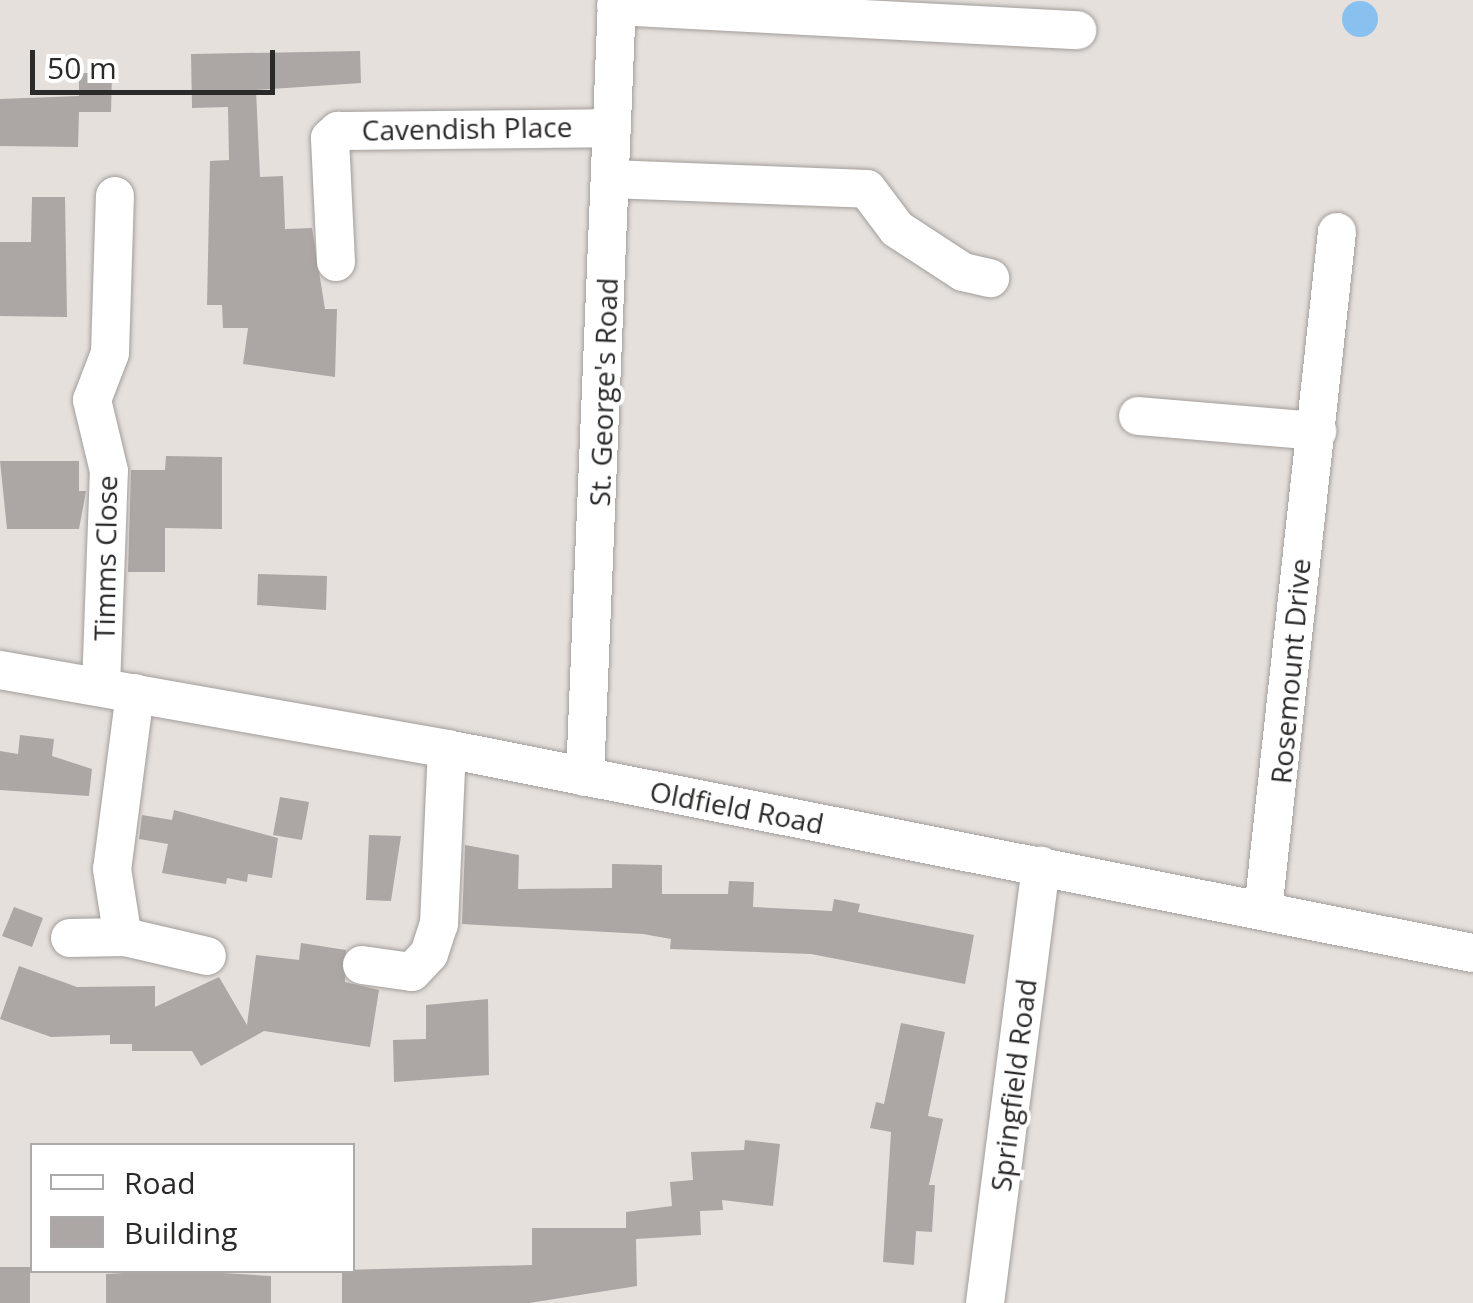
<!DOCTYPE html>
<style>
body{margin:0}
#map{position:relative;width:1473px;height:1303px;overflow:hidden;background:#e5e0dc;font-family:"Open Sans",sans-serif}
div>[style]{position:absolute}
.water>*{inset:0;background:#88c1ef}
.round{border-radius:50%}
.building>*{inset:0;background:#aca7a4}
.roads{filter:drop-shadow(0 0 2px #a29d9a) drop-shadow(0 0 2px #a29d9a)}
.minor>*{height:38px;margin:-19px;padding:0 19px;transform-origin:19px;border-radius:19px;background:#fff}
span{translate:-50% -50%;white-space:nowrap;text-align:center;line-height:1.15;-webkit-text-stroke:8px #fff;paint-order:stroke}
.street-label{font-size:28px;color:#2c2a29}
.legend{position:absolute;left:30px;top:1143px;width:325px;height:130px;box-sizing:border-box;background:#fff;border:2px solid #abaaa9;margin:0;padding:12px 18px;list-style:none;font-size:30px;color:#2c2a29}
.legend li{display:flex;align-items:center;gap:20px;height:50px}
.legend b{width:50px;border:2px solid #abaaa9}
.scale{position:absolute;left:30px;top:50px;width:245px;height:45px;box-sizing:border-box;border:5px solid #2c2a29;border-top:0;padding-left:12px;font-size:30px;line-height:35px;white-space:nowrap;color:#2c2a29;-webkit-text-stroke:8px #fff;paint-order:stroke}
</style>
<div id="map">
<div class="water">
<div class="round" style="left:1342px;top:1px;width:36px;height:36px"></div>
</div>
<div class="building">
<div style="clip-path:polygon(360px 51px,361px 83px,256px 90px,260px 177px,283px 176px,285px 229px,312px 228px,325px 309px,337px 309px,335px 377px,243px 364px,248px 328px,223px 328px,222px 305px,207px 305px,210px 161px,229px 160px,228px 107px,192px 108px,191px 54px)"></div>
<div style="clip-path:polygon(79px 73px,112px 73px,111px 112px,79px 112px,78px 147px,0 146px,0 99px,79px 96px,79px 106px)"></div>
<div style="clip-path:polygon(32px 197px,65px 197px,67px 317px,0 316px,0 242px,31px 242px)"></div>
<div style="clip-path:polygon(166px 456px,222px 457px,222px 529px,165px 528px,165px 572px,128px 572px,131px 470px,165px 470px)"></div>
<div style="clip-path:polygon(0 461px,79px 461px,79px 491px,86px 491px,79px 529px,7px 529px)"></div>
<div style="clip-path:polygon(258px 574px,327px 576px,326px 610px,257px 605px)"></div>
<div style="clip-path:polygon(20px 735px,54px 739px,52px 756px,92px 769px,89px 796px,0 790px,0 751px,18px 754px)"></div>
<div style="clip-path:polygon(280px 797px,309px 802px,302px 840px,273px 835px)"></div>
<div style="clip-path:polygon(174px 810px,278px 838px,272px 878px,248px 874px,247px 882px,227px 878px,226px 884px,162px 873px,168px 844px,139px 839px,142px 815px,172px 820px)"></div>
<div style="clip-path:polygon(369px 835px,401px 836px,391px 901px,366px 900px)"></div>
<div style="clip-path:polygon(465px 845px,519px 855px,518px 889px,612px 888px,612px 864px,662px 865px,662px 894px,728px 894px,729px 881px,754px 882px,753px 907px,832px 911px,834px 899px,860px 904px,858px 912px,974px 935px,965px 984px,811px 954px,670px 949px,671px 939px,643px 934px,462px 924px)"></div>
<div style="clip-path:polygon(14px 907px,43px 918px,32px 947px,2px 936px)"></div>
<div style="clip-path:polygon(301px 943px,346px 950px,345px 982px,379px 990px,370px 1047px,264px 1031px,201px 1066px,192px 1051px,132px 1051px,132px 1044px,110px 1044px,110px 1035px,51px 1037px,0 1019px,19px 966px,77px 987px,155px 986px,155px 1007px,219px 977px,247px 1025px,256px 955px,299px 960px)"></div>
<div style="clip-path:polygon(488px 999px,489px 1075px,394px 1082px,393px 1040px,426px 1039px,426px 1005px)"></div>
<div style="clip-path:polygon(901px 1023px,945px 1032px,928px 1116px,943px 1119px,929px 1185px,935px 1185px,932px 1232px,916px 1231px,914px 1265px,883px 1262px,891px 1132px,870px 1128px,876px 1102px,884px 1104px)"></div>
<div style="clip-path:polygon(745px 1140px,780px 1144px,773px 1206px,722px 1200px,723px 1210px,700px 1211px,701px 1235px,636px 1239px,637px 1286px,529px 1303px,342px 1303px,342px 1270px,532px 1265px,532px 1228px,626px 1228px,626px 1212px,672px 1206px,670px 1182px,693px 1180px,691px 1152px,744px 1150px)"></div>
<div style="clip-path:polygon(0 1267px,30px 1267px,30px 1303px,0 1303px)"></div>
<div style="clip-path:polygon(174px 1270px,271px 1276px,271px 1303px,106px 1303px,106px 1274px)"></div>
</div>
<div class="roads">
<div class="minor">
<div style="left:616px;top:6px;width:462px;rotate:3deg"></div>
<div style="left:610px;top:179px;width:257px;rotate:2.2deg"></div>
<div style="left:867px;top:189px;width:50px;rotate:53.1deg"></div>
<div style="left:897px;top:229px;width:79px;rotate:33.1deg"></div>
<div style="left:963px;top:272px;width:28px;rotate:13deg"></div>
<div style="left:336px;top:262px;width:124px;rotate:-92.8deg"></div>
<div style="left:330px;top:138px;width:11px;rotate:-41deg"></div>
<div style="left:338px;top:131px;width:274px;rotate:-0.6deg"></div>
<div style="left:1138px;top:416px;width:180px;rotate:4.8deg"></div>
<div style="left:0;top:670px;width:454px;rotate:10deg"></div>
<div style="left:447px;top:749px;width:1046px;rotate:11.25deg"></div>
<div style="left:101px;top:687px;width:216px;rotate:-87.9deg"></div>
<div style="left:109px;top:471px;width:73px;rotate:-103.5deg"></div>
<div style="left:92px;top:400px;width:50px;rotate:-69deg"></div>
<div style="left:110px;top:353px;width:157px;rotate:-88.2deg"></div>
<div style="left:135px;top:693px;width:177px;rotate:97.4deg"></div>
<div style="left:112px;top:869px;width:58px;rotate:81deg"></div>
<div style="left:121px;top:926px;width:12px;rotate:70deg"></div>
<div style="left:125px;top:937px;width:84px;rotate:13deg"></div>
<div style="left:585px;top:777px;width:778px;rotate:-87.64deg"></div>
<div style="left:1263px;top:911px;width:683px;rotate:-83.78deg"></div>
<div style="left:70px;top:938px;width:55px;rotate:-1deg"></div>
<div style="left:362px;top:965px;width:50px;rotate:8deg"></div>
<div style="left:412px;top:972px;width:25px;rotate:-47deg"></div>
<div style="left:429px;top:954px;width:32px;rotate:-72deg"></div>
<div style="left:439px;top:924px;width:175px;rotate:-87.4deg"></div>
<div style="left:985px;top:1303px;width:441px;rotate:-82.7deg"></div>
</div>
</div>
<div class="street-label">
<span style="left:467px;top:128px;rotate:-1deg">Cavendish Place</span>
<span style="left:603px;top:392px;rotate:-88deg">St. George's Road</span>
<span style="left:105px;top:558px;rotate:-89deg">Timms Close</span>
<span style="left:1290px;top:671px;rotate:-85deg">Rosemount Drive</span>
<span style="left:737px;top:807px;rotate:11deg">Oldfield Road</span>
<span style="left:1013px;top:1085px;rotate:-83deg">Springfield Road</span>
</div>
<ul class="legend">
<li><b style="height:12px;background:#fff"></b>Road</li>
<li><b style="height:28px;background:#aca7a4"></b>Building</li>
</ul>
<div class="scale">50 m</div>
</div>
